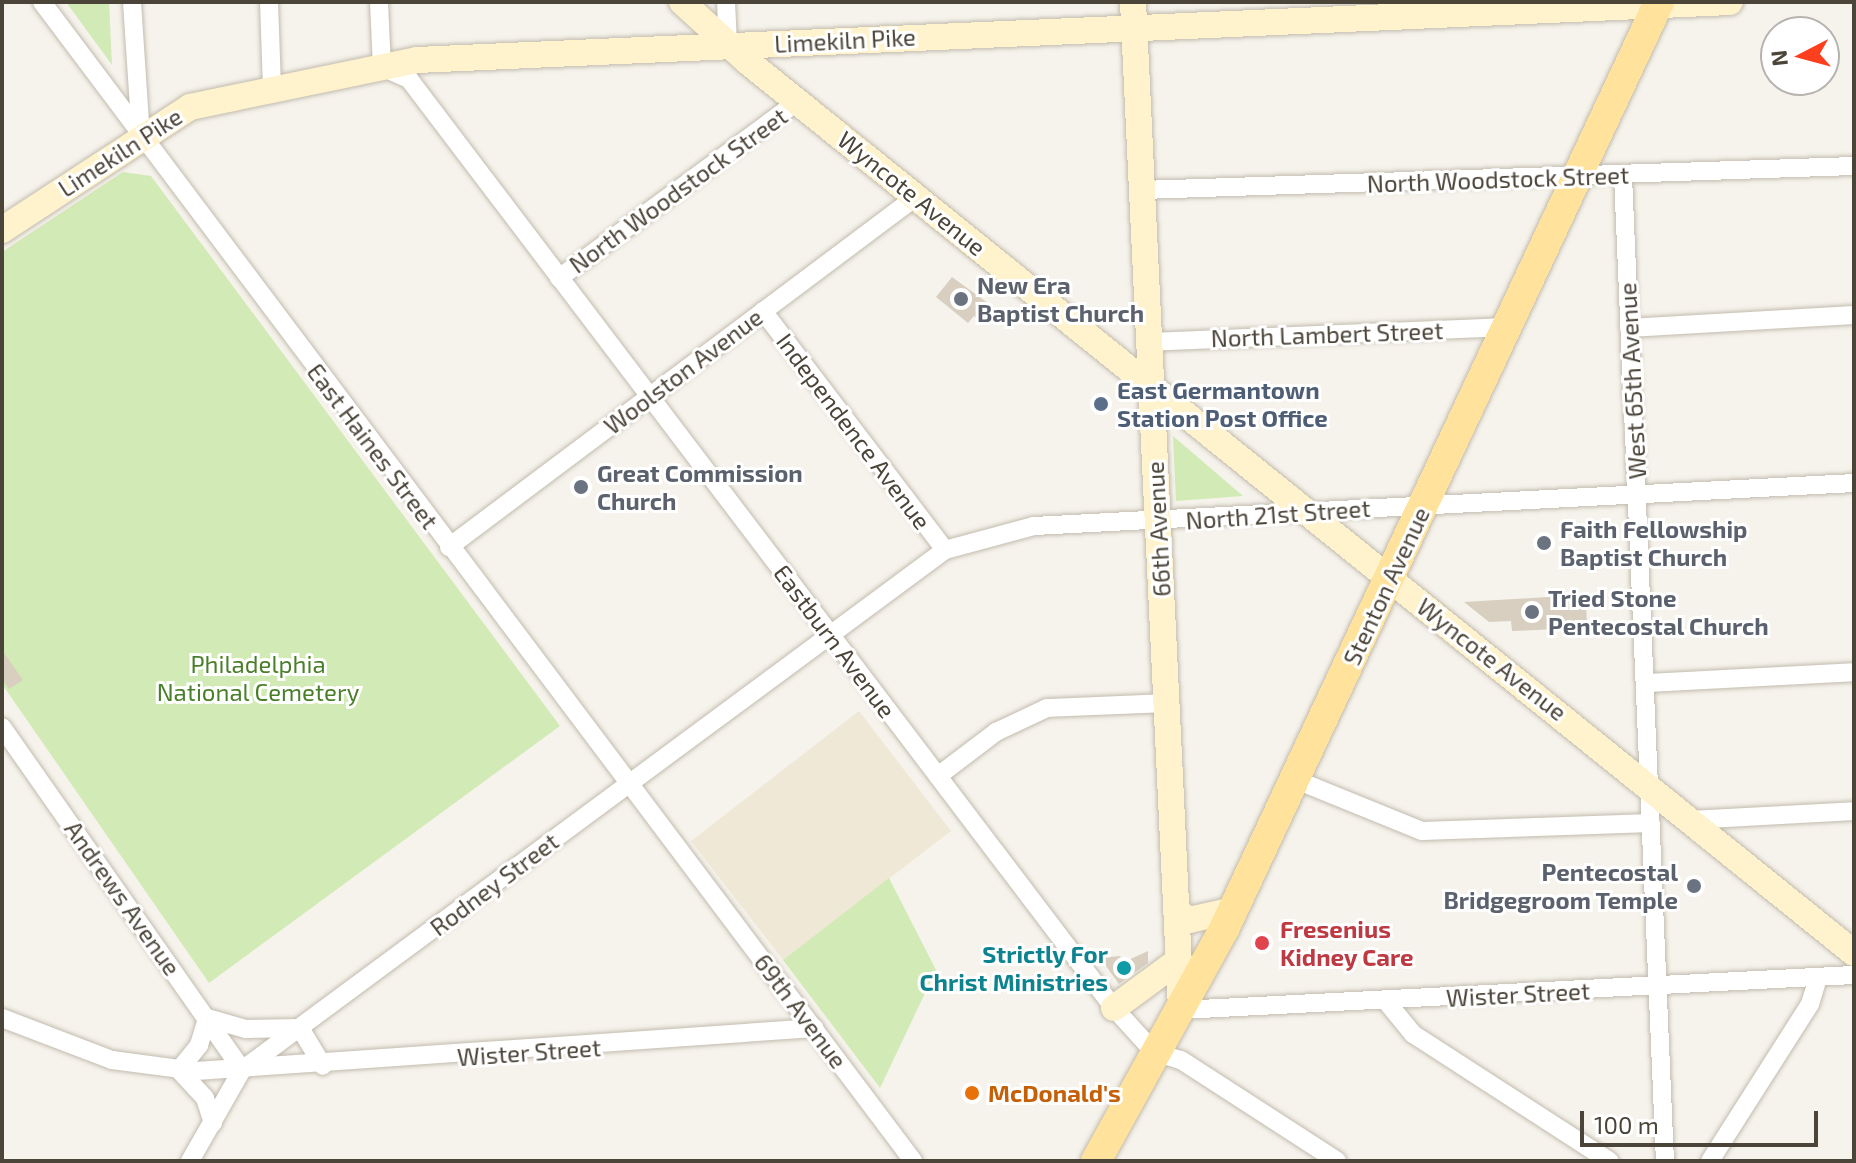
<!DOCTYPE html>
<style>
body{margin:0}
#map{position:relative;width:1856px;height:1163px;overflow:hidden;background:#f6f3ec;font-family:"Exo 2",sans-serif}
div>[style]{position:absolute}
.education>*{inset:0;background:#efe8d6}
.green>*{inset:0;background:#d2eab5}
.building>*{inset:0;background:#d8cfc1}
.roads{filter:drop-shadow(0 0 2px #c2bbae) drop-shadow(0 0 2px #c2bbae)}
.street>*{height:18px;margin:-9px;padding:0 9px;transform-origin:9px;border-radius:9px;background:#fff}
.secondary>*{height:26px;margin:-13px;padding:0 13px;transform-origin:13px;border-radius:13px;background:#fff3cd}
.primary>*{height:30px;margin:-15px;padding:0 15px;transform-origin:15px;border-radius:15px;background:#ffe39c}
.dots>*{width:22px;height:22px;translate:-50% -50%;box-sizing:border-box;border:4px solid #fff;border-radius:50%}
span{translate:-50% -50%;white-space:nowrap;text-align:center;line-height:1.15;-webkit-text-stroke:6px #fff;paint-order:stroke}
.street-label{font-size:24px;color:#4b4439}
.worship-label{font-size:24px;color:#5b616d;font-weight:700}
.left{translate:0 -50%;text-align:left}
.right{translate:-100% -50%;text-align:right}
.service-label{font-size:24px;color:#4e5e75;font-weight:700}
.park-label{font-size:24px;color:#4a7f2a}
.health-label{font-size:24px;color:#be3a42;font-weight:700}
.culture-label{font-size:24px;color:#0d838f;font-weight:700}
.food-label{font-size:24px;color:#c56008;font-weight:700}
.frame{position:absolute;inset:0;border:4px solid #4b4439;pointer-events:none}
.north{position:absolute;left:1760px;top:16px;width:80px;height:80px;box-sizing:border-box;background:#fff;border:2px solid #b7b4b0;border-radius:50%;rotate:264deg;font-size:22px;font-weight:700;line-height:32px;text-align:center;color:#4b4439}
.north::after{content:'';display:block;margin:auto;width:28px;height:36px;background:#fc3f1d;clip-path:polygon(50% 0,100% 100%,50% 72%,0 100%)}
.scale{position:absolute;left:1580px;top:1111px;width:238px;height:36px;box-sizing:border-box;border:4px solid #4b4439;border-top:0;padding-left:10px;font-size:24px;line-height:28px;white-space:nowrap;color:#4b4439;-webkit-text-stroke:6px #fff;paint-order:stroke}
</style>
<div id="map">
<div class="education">
<div style="clip-path:polygon(859px 711px,951px 831px,783px 960px,691px 841px)"></div>
</div>
<div class="green">
<div style="clip-path:polygon(66px 2px,109px 2px,112px 65px)"></div>
<div style="clip-path:polygon(123px 172px,151px 176px,560px 726px,209px 983px,2px 684px,2px 252px)"></div>
<div style="clip-path:polygon(1173px 436px,1243px 496px,1176px 501px)"></div>
<div style="clip-path:polygon(889px 878px,936px 970px,880px 1088px,783px 960px)"></div>
</div>
<div class="building">
<div style="clip-path:polygon(952px 277px,992px 306px,982px 322px,974px 316px,968px 323px,936px 297px)"></div>
<div style="clip-path:polygon(1580px 595px,1580px 603px,1586px 603px,1587px 627px,1582px 628px,1512px 631px,1511px 621px,1489px 622px,1464px 602px)"></div>
<div style="clip-path:polygon(2px 650px,23px 680px,9px 689px,2px 679px)"></div>
<div style="clip-path:polygon(1148px 951px,1148px 963px,1119px 984px,1100px 958px,1120px 956px,1124px 962px)"></div>
</div>
<div class="roads">
<div class="street">
<div style="left:42px;top:2px;width:1450px;rotate:53.07deg"></div>
<div style="left:132px;top:2px;width:134px;rotate:86.2deg"></div>
<div style="left:269px;top:2px;width:85px;rotate:88deg"></div>
<div style="left:379px;top:2px;width:65px;rotate:87.4deg"></div>
<div style="left:382px;top:67px;width:30px;rotate:24deg"></div>
<div style="left:409px;top:79px;width:1166px;rotate:52.81deg"></div>
<div style="left:1114px;top:1008px;width:59px;rotate:47.7deg"></div>
<div style="left:1154px;top:1052px;width:28px;rotate:17deg"></div>
<div style="left:1181px;top:1060px;width:186px;rotate:32.9deg"></div>
<div style="left:726px;top:2px;width:43px;rotate:87.3deg"></div>
<div style="left:1623px;top:176px;width:986px;rotate:87.56deg"></div>
<div style="left:1142px;top:190px;width:712px;rotate:-1.93deg"></div>
<div style="left:559px;top:278px;width:297px;rotate:-36.5deg"></div>
<div style="left:763px;top:311px;width:300px;rotate:52.7deg"></div>
<div style="left:1629px;top:328px;width:225px;rotate:-3.3deg"></div>
<div style="left:1148px;top:342px;width:357px;rotate:-2.4deg"></div>
<div style="left:449px;top:547px;width:585px;rotate:-36.87deg"></div>
<div style="left:1647px;top:683px;width:207px;rotate:-3deg"></div>
<div style="left:2px;top:727px;width:419px;rotate:55deg"></div>
<div style="left:938px;top:776px;width:73px;rotate:-37.2deg"></div>
<div style="left:996px;top:732px;width:56px;rotate:-25.2deg"></div>
<div style="left:1047px;top:708px;width:118px;rotate:-2.4deg"></div>
<div style="left:1294px;top:779px;width:138px;rotate:22.1deg"></div>
<div style="left:1422px;top:831px;width:229px;rotate:-2deg"></div>
<div style="left:1690px;top:820px;width:164px;rotate:-3.1deg"></div>
<div style="left:1386px;top:1001px;width:43px;rotate:50.7deg"></div>
<div style="left:1413px;top:1034px;width:234px;rotate:32.9deg"></div>
<div style="left:1181px;top:1010px;width:674px;rotate:-2.98deg"></div>
<div style="left:2px;top:1018px;width:118px;rotate:20.9deg"></div>
<div style="left:112px;top:1060px;width:85px;rotate:7.5deg"></div>
<div style="left:196px;top:1071px;width:620px;rotate:-3.97deg"></div>
<div style="left:213px;top:1123px;width:26px;rotate:-108deg"></div>
<div style="left:205px;top:1098px;width:38px;rotate:-133deg"></div>
<div style="left:179px;top:1070px;width:32px;rotate:-51deg"></div>
<div style="left:199px;top:1045px;width:28px;rotate:-73deg"></div>
<div style="left:207px;top:1018px;width:41px;rotate:15.8deg"></div>
<div style="left:246px;top:1029px;width:54px;rotate:-1.1deg"></div>
<div style="left:300px;top:1028px;width:44px;rotate:58.8deg"></div>
<div style="left:190px;top:1161px;width:105px;rotate:-60.3deg"></div>
<div style="left:242px;top:1070px;width:874px;rotate:-36.49deg"></div>
<div style="left:945px;top:550px;width:92px;rotate:-15.1deg"></div>
<div style="left:1034px;top:526px;width:821px;rotate:-3deg"></div>
<div style="left:1710px;top:1161px;width:186px;rotate:-57.5deg"></div>
<div style="left:1810px;top:1004px;width:27px;rotate:-73deg"></div>
</div>
<div class="secondary">
<div style="left:682px;top:2px;width:89px;rotate:42.3deg"></div>
<div style="left:748px;top:62px;width:1420px;rotate:38.86deg"></div>
<div style="left:1133px;top:2px;width:1009px;rotate:87.27deg"></div>
<div style="left:2px;top:230px;width:225px;rotate:-33.2deg"></div>
<div style="left:190px;top:107px;width:232px;rotate:-11.7deg"></div>
<div style="left:417px;top:60px;width:1314px;rotate:-2.53deg"></div>
<div style="left:1178px;top:912px;width:14px;rotate:36deg"></div>
<div style="left:1189px;top:920px;width:46px;rotate:-12.5deg"></div>
<div style="left:1114px;top:1008px;width:81px;rotate:-36.4deg"></div>
</div>
<div class="primary">
<div style="left:1096px;top:1161px;width:267px;rotate:-61.1deg"></div>
<div style="left:1225px;top:927px;width:1022px;rotate:-64.86deg"></div>
</div>
</div>
<div class="dots">
<div style="left:961px;top:299px;background:#6b7280"></div>
<div style="left:1101px;top:404px;background:#5c6f8a"></div>
<div style="left:581px;top:487px;background:#6b7280"></div>
<div style="left:1544px;top:543px;background:#6b7280"></div>
<div style="left:1532px;top:612px;background:#6b7280"></div>
<div style="left:1694px;top:886px;background:#6b7280"></div>
<div style="left:1262px;top:943px;background:#e0444e"></div>
<div style="left:1124px;top:968px;background:#0f9aa8"></div>
<div style="left:972px;top:1093px;background:#e8710a"></div>
</div>
<div class="street-label">
<span style="left:845px;top:40px;rotate:-3deg">Limekiln Pike</span>
<span style="left:120px;top:152px;rotate:-33deg">Limekiln Pike</span>
<span style="left:1498px;top:179px;rotate:-2deg">North Woodstock Street</span>
<span style="left:678px;top:190px;rotate:-36deg">North Woodstock Street</span>
<span style="left:912px;top:193px;rotate:39deg">Wyncote Avenue</span>
<span style="left:1327px;top:334px;rotate:-2deg">North Lambert Street</span>
<span style="left:683px;top:371px;rotate:-37deg">Woolston Avenue</span>
<span style="left:1632px;top:381px;rotate:-93deg">West 65th Avenue</span>
<span style="left:854px;top:431px;rotate:53deg">Independence Avenue</span>
<span style="left:373px;top:446px;rotate:53deg">East Haines Street</span>
<span style="left:1278px;top:514px;rotate:-4deg">North 21st Street</span>
<span style="left:1158px;top:529px;rotate:-93deg">66th Avenue</span>
<span style="left:1386px;top:586px;rotate:-65deg">Stenton Avenue</span>
<span style="left:835px;top:641px;rotate:53deg">Eastburn Avenue</span>
<span style="left:1492px;top:659px;rotate:38deg">Wyncote Avenue</span>
<span style="left:494px;top:884px;rotate:-37deg">Rodney Street</span>
<span style="left:123px;top:898px;rotate:55deg">Andrews Avenue</span>
<span style="left:1518px;top:994px;rotate:-3deg">Wister Street</span>
<span style="left:801px;top:1011px;rotate:53deg">69th Avenue</span>
<span style="left:529px;top:1052px;rotate:-4deg">Wister Street</span>
</div>
<div class="worship-label">
<span class="left" style="left:977px;top:299px">New Era<br>Baptist Church</span>
<span class="left" style="left:597px;top:487px">Great Commission<br>Church</span>
<span class="left" style="left:1560px;top:543px">Faith Fellowship<br>Baptist Church</span>
<span class="left" style="left:1548px;top:612px">Tried Stone<br>Pentecostal Church</span>
<span class="right" style="left:1678px;top:886px">Pentecostal<br>Bridgegroom Temple</span>
</div>
<div class="service-label">
<span class="left" style="left:1117px;top:404px">East Germantown<br>Station Post Office</span>
</div>
<div class="park-label">
<span style="left:258px;top:678px">Philadelphia<br>National Cemetery</span>
</div>
<div class="health-label">
<span class="left" style="left:1280px;top:943px">Fresenius<br>Kidney Care</span>
</div>
<div class="culture-label">
<span class="right" style="left:1108px;top:968px">Strictly For<br>Christ Ministries</span>
</div>
<div class="food-label">
<span class="left" style="left:988px;top:1093px">McDonald's</span>
</div>
<div class="frame"></div>
<div class="north">N</div>
<div class="scale">100 m</div>
</div>
